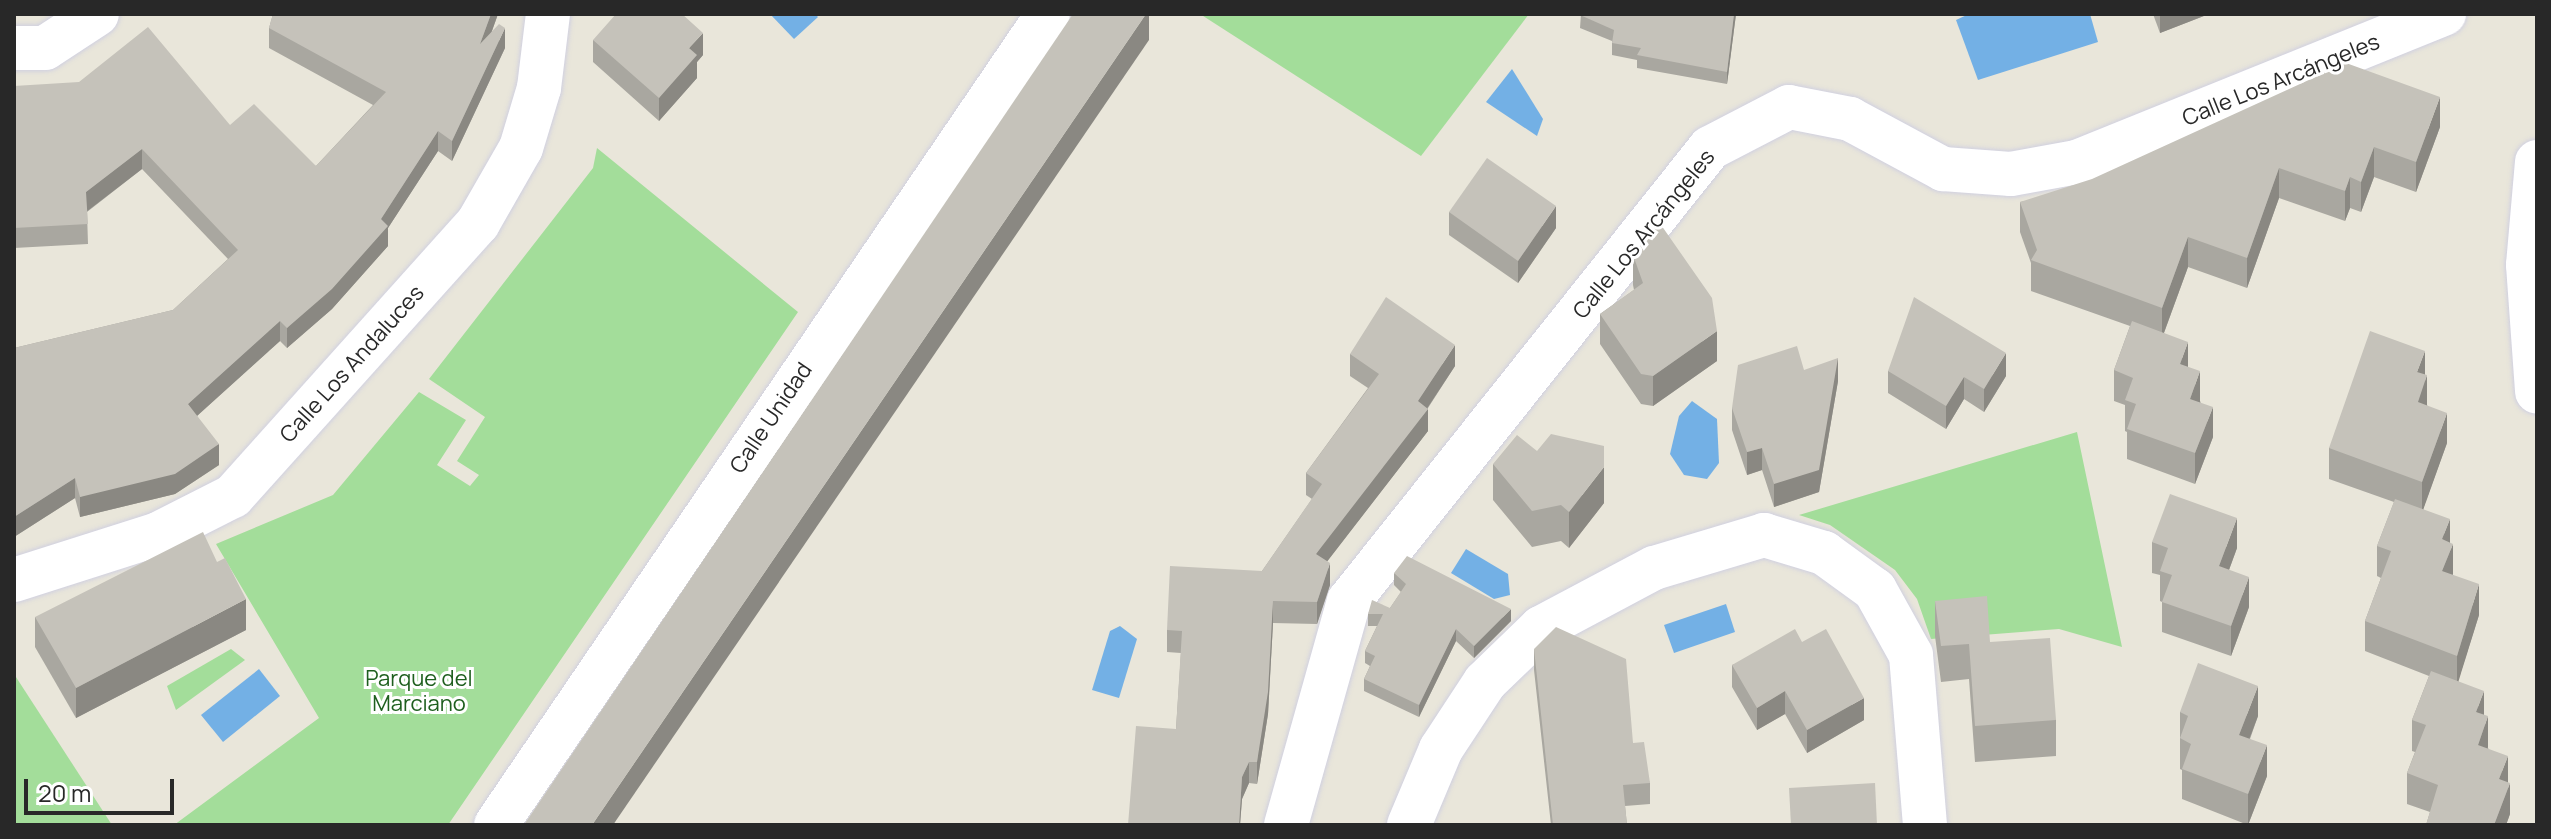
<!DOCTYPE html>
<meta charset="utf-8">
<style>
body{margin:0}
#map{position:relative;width:2551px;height:839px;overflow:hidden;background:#e9e6da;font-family:Manrope,sans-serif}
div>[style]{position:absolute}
.green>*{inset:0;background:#a3dd9a}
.water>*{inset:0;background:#73b0e5}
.roads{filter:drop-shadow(0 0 2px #d0d0e0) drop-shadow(0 0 2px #d0d0e0)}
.minor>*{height:44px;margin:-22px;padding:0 22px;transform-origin:22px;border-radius:22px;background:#fff}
.tertiary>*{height:44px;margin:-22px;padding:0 22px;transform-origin:22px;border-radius:22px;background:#fff}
.secondary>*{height:44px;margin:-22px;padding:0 22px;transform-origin:22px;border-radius:22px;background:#fff}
.wall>*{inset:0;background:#a9a7a0}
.shaded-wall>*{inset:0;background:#8a8882}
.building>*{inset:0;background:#c5c2ba}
span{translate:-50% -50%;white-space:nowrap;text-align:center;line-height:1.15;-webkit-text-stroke:6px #fff;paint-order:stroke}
.street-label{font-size:22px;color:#282828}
.park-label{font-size:22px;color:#1e5f1e}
.frame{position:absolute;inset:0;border:16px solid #282828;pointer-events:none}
.scale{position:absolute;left:24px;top:779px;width:150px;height:36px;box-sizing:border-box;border:4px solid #282828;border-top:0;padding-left:10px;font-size:24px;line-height:28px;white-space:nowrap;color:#282828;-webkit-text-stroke:6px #fff;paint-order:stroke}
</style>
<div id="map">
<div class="green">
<div style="clip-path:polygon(1200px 14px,1529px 14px,1421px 156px)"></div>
<div style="clip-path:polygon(597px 148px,798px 312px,448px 825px,174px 825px,319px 718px,216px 544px,333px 495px,419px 392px,466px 420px,437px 465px,470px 486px,479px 475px,457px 461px,485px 417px,429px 379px,593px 168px)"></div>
<div style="clip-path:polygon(2077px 432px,2122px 647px,2059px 629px,1931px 639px,1917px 599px,1895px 570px,1830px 525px,1799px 515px)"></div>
<div style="clip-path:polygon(231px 649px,245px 660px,176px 710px,167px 686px)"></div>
<div style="clip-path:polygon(14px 674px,112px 825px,14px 825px)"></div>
</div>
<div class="water">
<div style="clip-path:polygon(770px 14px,815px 14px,818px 17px,794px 39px)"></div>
<div style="clip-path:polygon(1969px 14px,2090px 14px,2098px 42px,1978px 80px,1956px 20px)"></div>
<div style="clip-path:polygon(1512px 69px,1543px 119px,1537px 136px,1486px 102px)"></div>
<div style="clip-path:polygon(1692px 401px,1717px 419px,1719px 463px,1707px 479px,1684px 475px,1670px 454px,1679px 416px)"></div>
<div style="clip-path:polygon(1466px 549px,1508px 574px,1510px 595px,1494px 599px,1451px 573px)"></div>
<div style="clip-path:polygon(1726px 604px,1735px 632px,1674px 653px,1664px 625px)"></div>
<div style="clip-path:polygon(1120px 626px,1137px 639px,1119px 698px,1092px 690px,1110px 631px)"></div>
<div style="clip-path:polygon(259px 669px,280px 696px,223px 742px,201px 715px)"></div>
</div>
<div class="roads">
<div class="minor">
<div style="left:14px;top:48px;width:31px"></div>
<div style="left:45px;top:48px;width:62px;rotate:-33.2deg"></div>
<div style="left:2537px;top:162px;width:103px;rotate:95deg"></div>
<div style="left:2528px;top:265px;width:127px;rotate:85.9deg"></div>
<div style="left:496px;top:825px;width:981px;rotate:-55.76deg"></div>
<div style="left:1409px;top:825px;width:82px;rotate:-67.2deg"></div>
<div style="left:1441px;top:749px;width:80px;rotate:-56.7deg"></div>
<div style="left:1485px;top:682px;width:78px;rotate:-44deg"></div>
<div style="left:1541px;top:628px;width:128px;rotate:-28deg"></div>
<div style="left:1654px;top:568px;width:115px;rotate:-16.7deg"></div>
<div style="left:1764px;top:535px;width:63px;rotate:16.7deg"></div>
<div style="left:1824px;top:553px;width:63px;rotate:36deg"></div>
<div style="left:1875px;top:590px;width:74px;rotate:61deg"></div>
<div style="left:1911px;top:655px;width:171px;rotate:85.3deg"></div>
</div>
<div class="tertiary">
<div style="left:1286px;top:825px;width:233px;rotate:-74.3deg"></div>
<div style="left:1349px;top:601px;width:579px;rotate:-51.45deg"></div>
<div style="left:1710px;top:148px;width:89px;rotate:-27.4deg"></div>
<div style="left:1789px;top:107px;width:62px;rotate:11.1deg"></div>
<div style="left:1850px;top:119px;width:106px;rotate:28.3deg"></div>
<div style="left:1943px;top:169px;width:68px;rotate:4.2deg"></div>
<div style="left:2011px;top:174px;width:67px;rotate:-10.3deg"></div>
<div style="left:2077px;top:162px;width:396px;rotate:-22deg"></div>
</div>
<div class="secondary">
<div style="left:14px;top:580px;width:151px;rotate:-17.7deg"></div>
<div style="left:158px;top:534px;width:84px;rotate:-26.9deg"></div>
<div style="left:233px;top:496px;width:367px;rotate:-48.1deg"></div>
<div style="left:478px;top:223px;width:86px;rotate:-60.2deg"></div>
<div style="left:521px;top:148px;width:63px;rotate:-73.3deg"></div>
<div style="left:539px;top:88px;width:75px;rotate:-83.1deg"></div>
</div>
</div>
<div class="wall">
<div style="clip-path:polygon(273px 14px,498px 14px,492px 31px,505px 48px,452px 161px,438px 151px,388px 228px,388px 246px,332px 309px,287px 348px,280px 341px,197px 416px,219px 465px,175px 494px,80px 517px,75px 498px,14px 537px,14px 348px,173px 310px,228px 259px,142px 169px,87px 212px,88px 244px,14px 248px,14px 86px,230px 125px,316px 166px,373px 105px,269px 48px,269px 28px)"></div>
<div style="clip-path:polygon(1581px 14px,1736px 14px,1727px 84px,1637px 68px,1637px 60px,1612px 55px,1612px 41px,1580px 28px)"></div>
<div style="clip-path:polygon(2153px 14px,2209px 14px,2160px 33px)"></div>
<div style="clip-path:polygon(593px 40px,703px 55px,697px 62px,697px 78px,659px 121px,593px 62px)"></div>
<div style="clip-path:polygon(2440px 127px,2416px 192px,2374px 177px,2361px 212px,2350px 208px,2345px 221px,2279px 198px,2247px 288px,2188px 267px,2164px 333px,2188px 367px,2213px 437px,2195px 484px,2127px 459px,2127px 432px,2125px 431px,2125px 405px,2114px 401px,2114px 370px,2130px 326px,2031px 291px,2031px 263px,2020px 232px,2020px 202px)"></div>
<div style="clip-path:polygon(1449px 212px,1556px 228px,1518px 283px,1449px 235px)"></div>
<div style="clip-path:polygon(1633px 255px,1717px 361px,1653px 406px,1641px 404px,1600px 344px,1600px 314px,1634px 290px,1633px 285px)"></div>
<div style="clip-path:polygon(1350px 354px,1455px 366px,1428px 408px,1428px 431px,1327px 561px,1330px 585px,1317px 624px,1273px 623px,1268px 714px,1257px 784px,1249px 783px,1242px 799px,1240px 825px,1128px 825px,1176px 729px,1181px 653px,1167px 652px,1167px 630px,1262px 571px,1312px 499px,1306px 495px,1306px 473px,1368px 388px,1350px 376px)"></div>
<div style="clip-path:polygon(1804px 370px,1838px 381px,1819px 492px,1774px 507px,1762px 470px,1747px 475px,1732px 430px,1732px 408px)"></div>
<div style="clip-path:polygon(1888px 371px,2006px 376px,1984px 412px,1964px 399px,1946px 429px,1888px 393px)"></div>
<div style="clip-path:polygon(2425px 374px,2427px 405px,2447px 443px,2423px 509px,2450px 542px,2453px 575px,2479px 615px,2458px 681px,2484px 715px,2488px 748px,2508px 782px,2510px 814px,2506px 825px,2426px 825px,2430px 812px,2407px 804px,2407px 773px,2415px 752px,2412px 751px,2412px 720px,2429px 676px,2365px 651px,2365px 621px,2381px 578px,2377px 576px,2377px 546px,2394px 502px,2329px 479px,2329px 448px)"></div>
<div style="clip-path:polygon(1493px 464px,1604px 503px,1569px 548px,1561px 541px,1532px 547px,1493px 500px)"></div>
<div style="clip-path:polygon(2152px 542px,2237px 548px,2229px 570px,2249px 607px,2231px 656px,2162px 632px,2162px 602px,2160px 601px,2160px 575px,2152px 573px)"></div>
<div style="clip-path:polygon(1394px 573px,1511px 621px,1474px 658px,1456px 641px,1419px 717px,1364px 691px,1364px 679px,1370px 666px,1365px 663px,1365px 651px,1377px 626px,1368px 626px,1368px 614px,1390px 608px,1401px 592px,1394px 585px)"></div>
<div style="clip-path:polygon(1935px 601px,1990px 642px,2056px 720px,2056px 756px,1975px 762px,1969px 679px,1941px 682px,1935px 636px)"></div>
<div style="clip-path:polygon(35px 617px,246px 630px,76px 718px,35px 647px)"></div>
<div style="clip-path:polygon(1802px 642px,1864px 720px,1807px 753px,1785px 714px,1757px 730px,1732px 687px,1732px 665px)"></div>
<div style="clip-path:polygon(1534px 649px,1633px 743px,1650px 783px,1650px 804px,1625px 806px,1627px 825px,1551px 825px,1534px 670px)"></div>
<div style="clip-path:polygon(2180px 712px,2258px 716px,2250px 739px,2267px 776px,2248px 825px,2182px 799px,2182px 770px,2180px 769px)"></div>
</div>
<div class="shaded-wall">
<div style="clip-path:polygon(491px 14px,498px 14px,480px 64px,480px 44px)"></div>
<div style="clip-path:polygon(1146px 14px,1149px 14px,1149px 40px,613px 825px,592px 825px)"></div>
<div style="clip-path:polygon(1734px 14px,1736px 14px,1727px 84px,1727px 72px)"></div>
<div style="clip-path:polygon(2160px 14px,2209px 14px,2160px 33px)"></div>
<div style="clip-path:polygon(505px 28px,505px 48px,452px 161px,452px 141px)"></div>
<div style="clip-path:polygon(703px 33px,703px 55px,697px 62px,697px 78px,659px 121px,659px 98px,689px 48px)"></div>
<div style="clip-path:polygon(2440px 97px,2440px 127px,2416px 192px,2416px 162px)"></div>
<div style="clip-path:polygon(438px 131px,438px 151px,388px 228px,388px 246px,332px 309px,287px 348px,287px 328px,381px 219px)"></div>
<div style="clip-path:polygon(2374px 147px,2374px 177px,2361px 212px,2361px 182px)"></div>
<div style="clip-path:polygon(142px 149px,142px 169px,86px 212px,86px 192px)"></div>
<div style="clip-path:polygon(2279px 168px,2279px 198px,2247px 288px,2247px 258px)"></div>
<div style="clip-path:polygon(2350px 177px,2350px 208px,2345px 221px,2345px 191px)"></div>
<div style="clip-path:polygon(1556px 206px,1556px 228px,1518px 283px,1518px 261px)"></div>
<div style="clip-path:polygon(2188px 237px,2188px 267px,2162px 338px,2162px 308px)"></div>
<div style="clip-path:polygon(280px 321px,280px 341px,188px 424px,188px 404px)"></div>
<div style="clip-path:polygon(1717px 331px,1717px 361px,1653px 406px,1653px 376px)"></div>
<div style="clip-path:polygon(2188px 342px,2188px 372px,2180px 364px)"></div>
<div style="clip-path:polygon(1455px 345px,1455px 366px,1420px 419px,1428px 409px,1428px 431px,1316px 576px,1316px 554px)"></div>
<div style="clip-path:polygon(2425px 351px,2425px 381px,2427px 375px,2427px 406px,2418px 432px,2417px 372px)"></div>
<div style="clip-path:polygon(2006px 353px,2006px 376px,1984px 412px,1984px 389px)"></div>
<div style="clip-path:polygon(1838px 358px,1838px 381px,1819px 492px,1774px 507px,1774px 484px)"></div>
<div style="clip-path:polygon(2200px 371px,2200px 402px,2190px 429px,2190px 399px)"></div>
<div style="clip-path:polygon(1964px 377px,1964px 399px,1946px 429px,1946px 406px)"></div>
<div style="clip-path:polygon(2213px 407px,2213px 437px,2195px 484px,2195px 453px)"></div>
<div style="clip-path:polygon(2447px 413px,2447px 443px,2422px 513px,2422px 482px)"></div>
<div style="clip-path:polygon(219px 444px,219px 465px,175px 494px,80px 517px,80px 497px)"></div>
<div style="clip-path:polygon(1762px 448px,1762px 470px,1747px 475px,1747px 452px)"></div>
<div style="clip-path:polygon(1604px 467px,1604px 503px,1569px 548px,1569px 512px)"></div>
<div style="clip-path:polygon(75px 478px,75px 498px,14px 537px,14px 517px)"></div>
<div style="clip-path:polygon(2237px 518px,2237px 548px,2219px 597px,2219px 566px)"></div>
<div style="clip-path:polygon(2450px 519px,2450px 549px,2442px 539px)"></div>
<div style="clip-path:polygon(2453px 544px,2453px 574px,2442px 601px,2442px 571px)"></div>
<div style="clip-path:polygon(1330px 563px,1330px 585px,1317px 624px,1317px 602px)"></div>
<div style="clip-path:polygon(2249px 577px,2249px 607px,2231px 656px,2231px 626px)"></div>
<div style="clip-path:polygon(2479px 584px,2479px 615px,2457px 686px,2457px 656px)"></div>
<div style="clip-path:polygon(246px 599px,246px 630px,76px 718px,76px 688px)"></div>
<div style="clip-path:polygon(1273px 601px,1273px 623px,1268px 714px,1257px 784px,1257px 762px)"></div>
<div style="clip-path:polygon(1511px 609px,1511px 621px,1474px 658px,1474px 646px)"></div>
<div style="clip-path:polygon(1456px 629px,1456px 641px,1419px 717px,1419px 705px)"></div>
<div style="clip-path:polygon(2258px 686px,2258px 716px,2239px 766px,2239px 735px)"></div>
<div style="clip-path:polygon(1785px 691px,1785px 714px,1757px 730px,1757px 708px)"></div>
<div style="clip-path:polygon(2484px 691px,2484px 721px,2476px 712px)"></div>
<div style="clip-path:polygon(1864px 698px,1864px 720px,1807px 753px,1807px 730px)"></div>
<div style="clip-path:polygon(2488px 716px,2488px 747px,2478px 775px,2478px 745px)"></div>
<div style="clip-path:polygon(2267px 745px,2267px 776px,2248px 825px,2248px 794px)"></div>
<div style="clip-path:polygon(2508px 756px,2508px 786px,2499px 779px)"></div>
<div style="clip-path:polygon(1249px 762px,1249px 783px,1242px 799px,1240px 825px,1239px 825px,1242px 777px)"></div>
<div style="clip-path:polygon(2510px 783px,2510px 814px,2506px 825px,2494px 825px)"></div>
</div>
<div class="building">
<div style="clip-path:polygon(273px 14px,491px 14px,480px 44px,499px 24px,505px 28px,452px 141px,438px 131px,381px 219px,388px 226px,332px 289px,287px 328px,280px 321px,188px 404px,219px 444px,175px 474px,80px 497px,75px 478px,14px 517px,14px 348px,173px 310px,238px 250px,142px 149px,86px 192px,88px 224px,14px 228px,14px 86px,79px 82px,148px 27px,230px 125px,254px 104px,316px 166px,386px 92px,269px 28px)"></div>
<div style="clip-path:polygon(616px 14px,682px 14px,703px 33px,689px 48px,697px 55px,659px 98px,593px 40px)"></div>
<div style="clip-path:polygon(1073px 14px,1146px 14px,592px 825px,524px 825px)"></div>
<div style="clip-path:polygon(1581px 14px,1734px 14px,1727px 72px,1637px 55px,1641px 48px,1612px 43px,1614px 30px,1580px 15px)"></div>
<div style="clip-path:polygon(2346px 63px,2440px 97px,2416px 162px,2374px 147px,2361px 182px,2350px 177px,2345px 191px,2279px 168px,2247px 258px,2188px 237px,2162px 308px,2031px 260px,2037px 250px,2020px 202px,2092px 179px)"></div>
<div style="clip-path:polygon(1487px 158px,1556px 206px,1518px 261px,1449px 212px)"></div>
<div style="clip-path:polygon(1659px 222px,1712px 298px,1717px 331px,1653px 376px,1641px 374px,1600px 314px,1643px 283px,1633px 255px)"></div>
<div style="clip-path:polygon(1386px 297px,1455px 345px,1418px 401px,1428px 409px,1316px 554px,1330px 563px,1317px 602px,1273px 601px,1268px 692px,1257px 762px,1249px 762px,1242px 777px,1239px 825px,1128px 825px,1136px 726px,1176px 729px,1182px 631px,1167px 630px,1170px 566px,1262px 571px,1322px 484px,1306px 473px,1379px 374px,1350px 354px)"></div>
<div style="clip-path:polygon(1914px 297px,2006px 353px,1984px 389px,1964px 377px,1946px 406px,1888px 371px)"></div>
<div style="clip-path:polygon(2132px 321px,2188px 342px,2180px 364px,2200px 371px,2190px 399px,2213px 407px,2195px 453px,2127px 429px,2136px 404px,2125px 400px,2133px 378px,2114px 370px)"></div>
<div style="clip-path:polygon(2370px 331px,2425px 351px,2417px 372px,2427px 375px,2418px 402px,2447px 413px,2422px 482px,2329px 448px)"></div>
<div style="clip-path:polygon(1797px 346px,1804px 370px,1838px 358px,1819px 470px,1774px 484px,1762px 448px,1747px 452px,1732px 408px,1738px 365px)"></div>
<div style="clip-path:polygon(1551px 434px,1604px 446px,1604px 467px,1569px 512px,1561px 505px,1532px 511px,1493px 464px,1517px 435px,1537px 451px)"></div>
<div style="clip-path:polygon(2170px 494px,2237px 518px,2219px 566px,2249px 577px,2231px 626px,2162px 602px,2172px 575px,2160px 571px,2168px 548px,2152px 542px)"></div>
<div style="clip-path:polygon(2395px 499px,2450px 519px,2442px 539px,2453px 544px,2442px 571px,2479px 584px,2457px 656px,2365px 621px,2391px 551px,2377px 546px)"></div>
<div style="clip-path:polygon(203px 532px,217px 562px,225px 558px,246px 599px,76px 688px,35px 617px)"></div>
<div style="clip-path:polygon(1407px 556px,1511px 609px,1474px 646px,1456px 629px,1419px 705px,1364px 679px,1375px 656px,1365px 651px,1383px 614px,1368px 614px,1372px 600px,1390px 608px,1406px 584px,1394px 573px)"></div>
<div style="clip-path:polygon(1987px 596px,1990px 642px,2050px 638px,2056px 720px,1975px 726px,1969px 644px,1941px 646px,1935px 601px)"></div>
<div style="clip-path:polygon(1556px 627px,1626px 659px,1633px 743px,1644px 742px,1650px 783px,1623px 785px,1627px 825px,1553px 825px,1534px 649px)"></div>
<div style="clip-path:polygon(1795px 629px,1802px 642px,1826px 629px,1864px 698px,1807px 730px,1785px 691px,1757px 708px,1732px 665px)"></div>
<div style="clip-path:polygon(2198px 663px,2258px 686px,2239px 735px,2267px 745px,2248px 794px,2182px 769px,2191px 744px,2180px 738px,2188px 716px,2180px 712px)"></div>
<div style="clip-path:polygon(2431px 671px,2484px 691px,2476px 712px,2488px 716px,2478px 745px,2508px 756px,2499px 779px,2510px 783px,2494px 825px,2426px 825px,2438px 785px,2407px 773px,2426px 725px,2412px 720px)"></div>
<div style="clip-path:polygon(1875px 783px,1877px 825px,1791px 825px,1789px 788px)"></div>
</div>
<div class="street-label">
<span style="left:2281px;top:80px;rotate:-22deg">Calle Los Arcángeles</span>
<span style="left:1644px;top:234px;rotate:-51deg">Calle Los Arcángeles</span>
<span style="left:352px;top:364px;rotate:-48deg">Calle Los Andaluces</span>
<span style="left:771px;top:418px;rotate:-56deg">Calle Unidad</span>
</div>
<div class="park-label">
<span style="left:419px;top:691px">Parque del<br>Marciano</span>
</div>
<div class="frame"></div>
<div class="scale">20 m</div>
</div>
